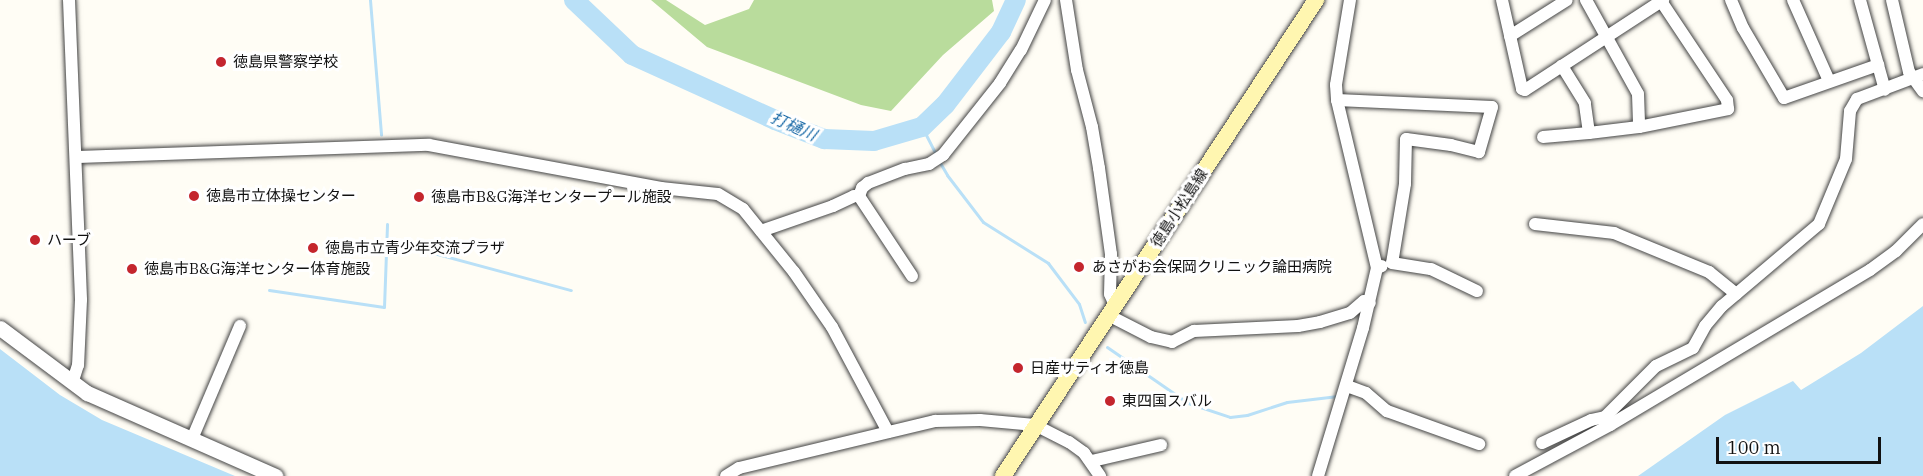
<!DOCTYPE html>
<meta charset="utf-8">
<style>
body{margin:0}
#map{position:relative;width:1923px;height:476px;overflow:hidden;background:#fffdf5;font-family:"IBM Plex Serif","Noto Sans JP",serif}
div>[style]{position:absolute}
.forest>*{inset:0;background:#b9dc9c}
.water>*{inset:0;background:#b9e0f7}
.stream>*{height:3px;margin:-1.5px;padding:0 1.5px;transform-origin:1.5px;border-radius:1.5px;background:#b9e0f7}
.river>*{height:20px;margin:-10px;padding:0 10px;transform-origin:10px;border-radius:10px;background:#b9e0f7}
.roads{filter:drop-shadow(0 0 2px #444) drop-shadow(0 0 2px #444)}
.minor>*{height:12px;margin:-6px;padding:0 6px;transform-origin:6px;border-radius:6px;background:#fff}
.tertiary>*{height:15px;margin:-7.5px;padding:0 7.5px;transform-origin:7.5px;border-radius:7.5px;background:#fff}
.secondary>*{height:16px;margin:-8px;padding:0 8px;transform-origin:8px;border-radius:8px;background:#fff6b0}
.dots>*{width:16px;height:16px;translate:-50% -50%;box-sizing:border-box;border:3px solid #fff;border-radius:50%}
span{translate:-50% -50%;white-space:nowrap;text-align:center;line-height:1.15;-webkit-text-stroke:6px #fff;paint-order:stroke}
.poi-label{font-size:15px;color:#111}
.left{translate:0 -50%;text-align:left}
.street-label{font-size:15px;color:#111}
.water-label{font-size:16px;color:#1768a6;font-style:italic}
.scale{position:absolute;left:1716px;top:437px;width:165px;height:27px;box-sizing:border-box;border:3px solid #111;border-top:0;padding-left:8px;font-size:18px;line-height:21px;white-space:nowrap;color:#111;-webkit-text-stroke:4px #fff;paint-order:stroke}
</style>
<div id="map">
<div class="forest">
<div style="clip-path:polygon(651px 0,666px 0,705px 25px,749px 9px,754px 0,992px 0,994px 11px,943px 55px,891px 111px,861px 105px,707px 47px)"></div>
</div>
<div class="water">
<div style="clip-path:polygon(1923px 306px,1923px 476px,1638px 476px,1725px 415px,1793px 381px,1801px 390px,1861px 353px)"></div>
<div style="clip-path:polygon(0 349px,60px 395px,102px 420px,235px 476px,0 476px)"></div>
</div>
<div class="stream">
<div style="left:370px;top:0;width:135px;rotate:85.3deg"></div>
<div style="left:922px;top:127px;width:31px;rotate:63deg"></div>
<div style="left:939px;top:161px;width:16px;rotate:60deg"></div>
<div style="left:947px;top:175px;width:59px;rotate:52.5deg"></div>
<div style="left:983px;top:222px;width:77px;rotate:32.2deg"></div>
<div style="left:1048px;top:263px;width:51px;rotate:52.9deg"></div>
<div style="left:1079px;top:304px;width:19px;rotate:72deg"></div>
<div style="left:388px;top:250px;width:17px;rotate:-7deg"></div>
<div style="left:405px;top:248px;width:21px;rotate:8deg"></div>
<div style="left:426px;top:251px;width:150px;rotate:15.1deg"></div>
<div style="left:269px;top:290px;width:116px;rotate:8.4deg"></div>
<div style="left:384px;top:307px;width:83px;rotate:-87.9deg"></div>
<div style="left:1107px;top:347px;width:98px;rotate:34.7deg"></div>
<div style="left:1188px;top:403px;width:44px;rotate:18.4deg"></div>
<div style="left:1230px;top:417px;width:17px;rotate:-7deg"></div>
<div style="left:1247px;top:415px;width:42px;rotate:-18deg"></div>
<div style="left:1287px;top:402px;width:51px;rotate:-6.7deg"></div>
</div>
<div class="river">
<div style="left:574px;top:0;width:80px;rotate:43.5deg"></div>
<div style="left:632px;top:55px;width:157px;rotate:24.4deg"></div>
<div style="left:775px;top:120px;width:53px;rotate:21.2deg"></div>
<div style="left:824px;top:139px;width:50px;rotate:2.3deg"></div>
<div style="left:874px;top:141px;width:50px;rotate:-16.3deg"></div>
<div style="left:922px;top:127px;width:32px;rotate:-44deg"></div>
<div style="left:945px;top:105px;width:92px;rotate:-52.5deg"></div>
<div style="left:1001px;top:32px;width:35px;rotate:-65deg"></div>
</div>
<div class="roads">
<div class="minor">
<div style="left:69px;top:0;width:300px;rotate:87.7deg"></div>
<div style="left:81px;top:300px;width:65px;rotate:92.6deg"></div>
<div style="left:78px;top:365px;width:19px;rotate:108deg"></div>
<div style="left:1066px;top:0;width:71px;rotate:81.1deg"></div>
<div style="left:1077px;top:70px;width:59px;rotate:75.3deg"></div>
<div style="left:1092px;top:127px;width:42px;rotate:80.3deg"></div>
<div style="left:1099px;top:168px;width:87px;rotate:82.1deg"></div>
<div style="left:1111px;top:254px;width:40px;rotate:91.4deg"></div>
<div style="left:1110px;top:294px;width:12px;rotate:66deg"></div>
<div style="left:1350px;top:0;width:86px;rotate:99.4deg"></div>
<div style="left:1336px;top:85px;width:15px;rotate:86deg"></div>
<div style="left:1337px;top:100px;width:173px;rotate:76.6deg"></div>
<div style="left:1502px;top:0;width:91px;rotate:77.3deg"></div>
<div style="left:1522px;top:89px;width:3px;rotate:18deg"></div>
<div style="left:1525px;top:90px;width:165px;rotate:-33.1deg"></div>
<div style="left:1586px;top:0;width:107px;rotate:61deg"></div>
<div style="left:1638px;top:94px;width:33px;rotate:88deg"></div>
<div style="left:1731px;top:0;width:30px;rotate:67deg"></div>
<div style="left:1743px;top:28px;width:81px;rotate:59.6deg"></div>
<div style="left:1784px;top:98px;width:100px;rotate:-19.3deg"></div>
<div style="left:1793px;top:0;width:89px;rotate:66deg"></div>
<div style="left:1860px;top:0;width:93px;rotate:74.5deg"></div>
<div style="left:1892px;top:0;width:74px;rotate:76.7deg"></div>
<div style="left:1909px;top:72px;width:24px;rotate:54deg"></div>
<div style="left:1510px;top:36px;width:67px;rotate:-32.3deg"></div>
<div style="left:1337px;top:100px;width:155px;rotate:2.6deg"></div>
<div style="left:1492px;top:107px;width:47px;rotate:106.1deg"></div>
<div style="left:1479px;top:152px;width:29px;rotate:-166deg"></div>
<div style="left:1451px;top:145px;width:45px;rotate:-172.4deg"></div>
<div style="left:1406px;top:139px;width:45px;rotate:91.3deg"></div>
<div style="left:1405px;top:184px;width:80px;rotate:99.3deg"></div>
<div style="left:1392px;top:263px;width:39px;rotate:9deg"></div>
<div style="left:1431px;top:269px;width:51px;rotate:25.6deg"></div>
<div style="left:1589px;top:133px;width:50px;rotate:-6.8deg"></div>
<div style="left:1639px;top:127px;width:91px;rotate:-11.4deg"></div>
<div style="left:1728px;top:109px;width:9px;rotate:-96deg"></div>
<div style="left:1727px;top:100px;width:119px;rotate:-123.7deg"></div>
<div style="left:1543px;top:137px;width:46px;rotate:-5deg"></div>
<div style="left:1589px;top:133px;width:30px;rotate:-98deg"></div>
<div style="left:1585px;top:103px;width:44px;rotate:-121.9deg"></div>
<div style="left:77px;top:157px;width:352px;rotate:-2deg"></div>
<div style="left:429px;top:145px;width:236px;rotate:10.5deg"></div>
<div style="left:661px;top:188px;width:57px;rotate:6deg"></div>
<div style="left:718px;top:194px;width:29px;rotate:31deg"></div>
<div style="left:743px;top:209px;width:81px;rotate:51deg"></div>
<div style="left:794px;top:272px;width:67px;rotate:55.4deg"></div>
<div style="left:832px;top:327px;width:119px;rotate:61.9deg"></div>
<div style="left:859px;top:196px;width:9px;rotate:-69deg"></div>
<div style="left:862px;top:188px;width:8px;rotate:-40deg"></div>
<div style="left:868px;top:183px;width:40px;rotate:-21deg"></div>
<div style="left:905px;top:169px;width:25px;rotate:-12deg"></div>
<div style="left:929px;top:164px;width:17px;rotate:-33deg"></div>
<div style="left:943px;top:155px;width:92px;rotate:-51.6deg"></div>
<div style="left:1000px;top:83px;width:39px;rotate:-58deg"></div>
<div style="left:1021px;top:50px;width:55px;rotate:-64.4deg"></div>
<div style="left:1535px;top:224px;width:80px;rotate:6.5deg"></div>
<div style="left:1614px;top:233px;width:103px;rotate:22.3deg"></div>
<div style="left:1709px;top:272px;width:35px;rotate:39deg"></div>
<div style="left:761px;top:231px;width:76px;rotate:-19.1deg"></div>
<div style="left:833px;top:206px;width:23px;rotate:-25deg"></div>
<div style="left:854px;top:196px;width:5px"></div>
<div style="left:859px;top:196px;width:96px;rotate:56.5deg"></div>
<div style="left:1108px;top:315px;width:48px;rotate:27.1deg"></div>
<div style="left:1151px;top:337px;width:22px;rotate:13deg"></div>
<div style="left:1172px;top:342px;width:25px;rotate:-27deg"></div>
<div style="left:1194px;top:331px;width:104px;rotate:-2.8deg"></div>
<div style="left:1298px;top:326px;width:22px;rotate:-10deg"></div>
<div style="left:1320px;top:322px;width:31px;rotate:-17deg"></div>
<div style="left:1350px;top:313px;width:18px;rotate:-41deg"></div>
<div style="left:1364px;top:301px;width:6px;rotate:18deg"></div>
<div style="left:1347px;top:386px;width:20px;rotate:20deg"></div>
<div style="left:1366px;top:393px;width:28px;rotate:41deg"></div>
<div style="left:1387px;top:411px;width:98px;rotate:19.7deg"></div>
<div style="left:192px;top:439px;width:123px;rotate:-67deg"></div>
<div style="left:1542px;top:443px;width:54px;rotate:-25.1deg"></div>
<div style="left:1591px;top:420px;width:14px;rotate:-12deg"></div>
<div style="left:1605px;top:417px;width:72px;rotate:-45deg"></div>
<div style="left:1656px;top:366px;width:41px;rotate:-25.9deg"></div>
<div style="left:1693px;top:348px;width:25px;rotate:-61deg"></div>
<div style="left:1705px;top:326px;width:26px;rotate:-50deg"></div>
<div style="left:1722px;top:306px;width:127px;rotate:-40.2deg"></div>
<div style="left:1819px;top:224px;width:70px;rotate:-67.4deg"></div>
<div style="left:1846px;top:159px;width:48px;rotate:-85.2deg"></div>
<div style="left:1850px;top:111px;width:14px;rotate:-60deg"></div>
<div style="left:1857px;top:99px;width:71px;rotate:-20.7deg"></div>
<div style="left:1092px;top:461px;width:71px;rotate:-13.1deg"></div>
<div style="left:726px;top:476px;width:15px;rotate:-32deg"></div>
<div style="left:739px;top:468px;width:202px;rotate:-13.5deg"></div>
<div style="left:935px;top:421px;width:45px;rotate:-1.3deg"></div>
<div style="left:980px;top:420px;width:55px;rotate:5.2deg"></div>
<div style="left:1035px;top:425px;width:38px;rotate:27deg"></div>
<div style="left:1069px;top:442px;width:19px;rotate:36deg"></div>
<div style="left:1084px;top:453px;width:28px;rotate:55deg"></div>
<div style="left:1318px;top:476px;width:155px;rotate:-73.1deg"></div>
<div style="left:1363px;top:328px;width:62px;rotate:-76.9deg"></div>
<div style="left:1377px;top:268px;width:5px;rotate:-22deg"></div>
<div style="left:1515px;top:476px;width:108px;rotate:-28.2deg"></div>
<div style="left:1610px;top:425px;width:303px;rotate:-30.8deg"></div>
<div style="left:1870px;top:270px;width:32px;rotate:-36deg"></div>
<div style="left:1896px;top:251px;width:38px;rotate:-45deg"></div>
</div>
<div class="tertiary">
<div style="left:0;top:328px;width:109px;rotate:36.8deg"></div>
<div style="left:87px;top:393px;width:206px;rotate:23.8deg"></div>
</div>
<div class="secondary">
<div style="left:1003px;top:476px;width:570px;rotate:-56.67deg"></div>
</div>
</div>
<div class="dots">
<div style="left:221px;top:62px;background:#c4262e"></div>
<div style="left:194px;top:196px;background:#c4262e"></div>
<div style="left:419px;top:197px;background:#c4262e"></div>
<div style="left:35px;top:240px;background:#c4262e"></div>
<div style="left:313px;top:248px;background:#c4262e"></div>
<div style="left:1079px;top:267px;background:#c4262e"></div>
<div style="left:132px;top:269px;background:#c4262e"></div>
<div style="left:1018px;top:368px;background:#c4262e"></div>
<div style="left:1110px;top:401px;background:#c4262e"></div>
</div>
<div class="poi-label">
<span class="left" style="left:233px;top:62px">徳島県警察学校</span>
<span class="left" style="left:206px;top:196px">徳島市立体操センター</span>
<span class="left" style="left:431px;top:197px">徳島市B&amp;G海洋センタープール施設</span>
<span class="left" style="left:47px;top:240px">ハーブ</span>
<span class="left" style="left:325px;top:248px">徳島市立青少年交流プラザ</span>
<span class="left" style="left:1092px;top:267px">あさがお会保岡クリニック論田病院</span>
<span class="left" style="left:144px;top:269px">徳島市B&amp;G海洋センター体育施設</span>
<span class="left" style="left:1030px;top:368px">日産サティオ徳島</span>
<span class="left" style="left:1122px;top:401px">東四国スバル</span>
</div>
<div class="street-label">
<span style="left:1179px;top:208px;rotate:-57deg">徳島小松島線</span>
</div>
<div class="water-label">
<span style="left:794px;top:126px;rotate:24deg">打樋川</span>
</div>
<div class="scale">100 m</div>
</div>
